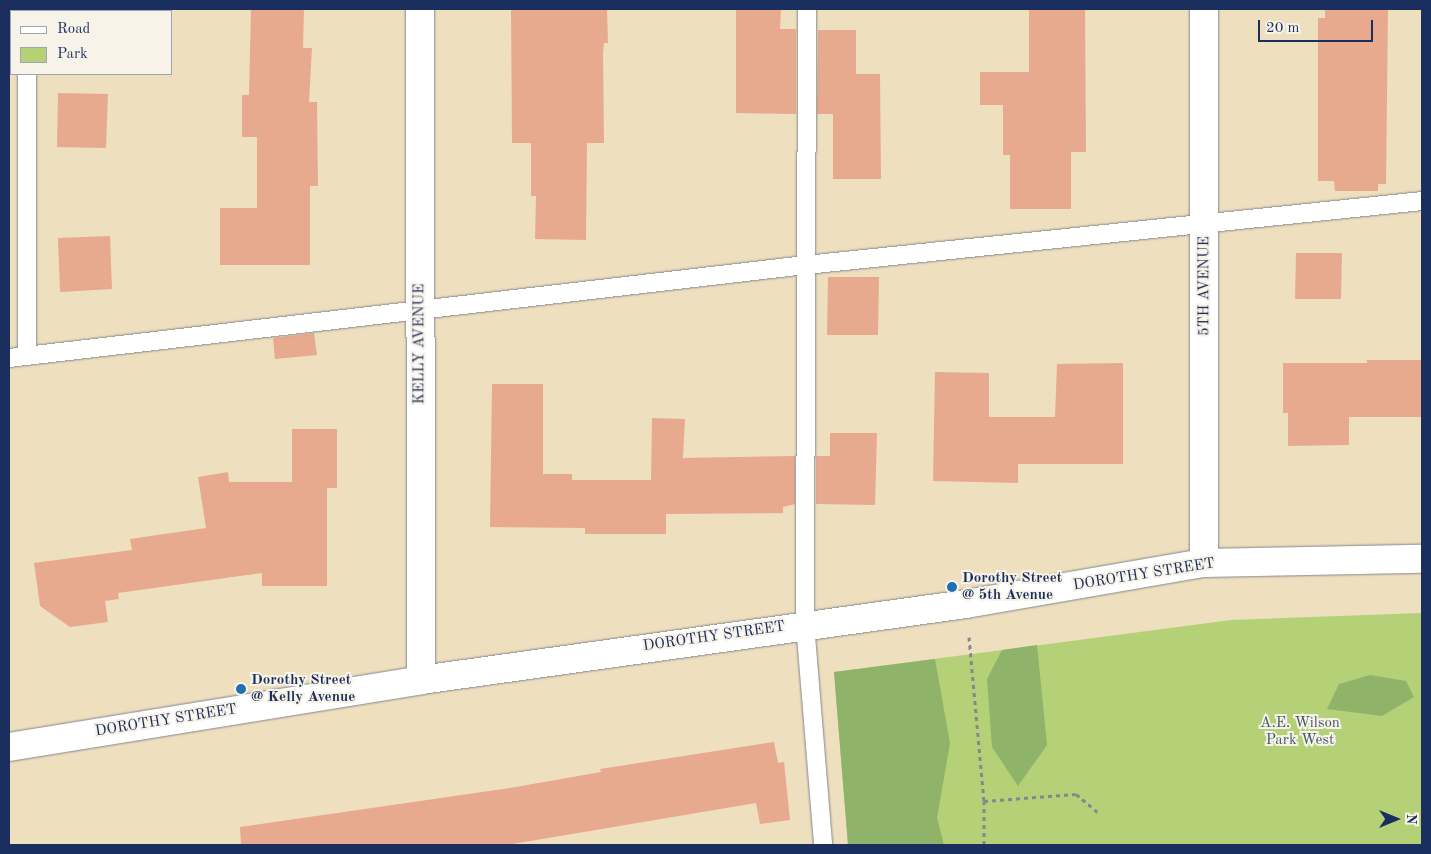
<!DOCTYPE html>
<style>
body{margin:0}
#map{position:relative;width:1431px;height:854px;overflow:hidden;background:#eedfbe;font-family:"Old Standard TT",serif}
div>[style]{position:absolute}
.green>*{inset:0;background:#b4d177}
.forest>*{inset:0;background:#8fb368}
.building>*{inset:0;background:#e7aa8e}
.path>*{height:3px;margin-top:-1.5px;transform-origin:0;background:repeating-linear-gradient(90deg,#84878e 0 4px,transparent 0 8px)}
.roads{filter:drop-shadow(0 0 1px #84878e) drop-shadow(0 0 1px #84878e)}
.lane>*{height:18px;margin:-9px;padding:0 9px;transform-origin:9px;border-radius:9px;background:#fff}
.street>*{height:28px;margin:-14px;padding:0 14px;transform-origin:14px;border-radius:14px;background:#fff}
.dots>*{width:14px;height:14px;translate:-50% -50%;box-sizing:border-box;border:2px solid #f7f3e8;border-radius:50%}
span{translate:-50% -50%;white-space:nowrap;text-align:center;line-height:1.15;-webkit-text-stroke:4px #f7f3e8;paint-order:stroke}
.street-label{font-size:15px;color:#1b2f5e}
.poi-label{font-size:15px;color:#1b2f5e;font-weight:700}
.left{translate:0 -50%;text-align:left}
.park-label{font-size:15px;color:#415864}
.frame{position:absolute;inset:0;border:10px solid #1b2f5e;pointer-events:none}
.legend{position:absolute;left:10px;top:10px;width:162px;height:65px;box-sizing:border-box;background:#f7f3e8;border:1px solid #9fa5b1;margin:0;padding:6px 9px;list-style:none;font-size:15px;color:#1b2f5e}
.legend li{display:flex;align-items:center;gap:10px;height:25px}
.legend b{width:25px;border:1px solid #9fa5b1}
.north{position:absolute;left:1371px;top:794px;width:50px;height:50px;-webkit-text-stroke:4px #f7f3e8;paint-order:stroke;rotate:90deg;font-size:14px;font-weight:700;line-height:20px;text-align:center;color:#1b2f5e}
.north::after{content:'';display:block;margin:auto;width:18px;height:22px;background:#1b2f5e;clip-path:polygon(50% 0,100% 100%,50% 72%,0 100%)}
.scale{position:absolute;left:1258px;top:20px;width:115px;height:22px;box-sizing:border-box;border:2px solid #1b2f5e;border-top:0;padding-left:6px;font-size:15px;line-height:18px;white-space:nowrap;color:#1b2f5e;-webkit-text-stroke:4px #f7f3e8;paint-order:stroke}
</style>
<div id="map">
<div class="green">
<div style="clip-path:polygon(1422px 613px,1422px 845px,848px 845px,834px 672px,1231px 620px)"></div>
</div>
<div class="forest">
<div style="clip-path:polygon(1037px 645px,1047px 745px,1018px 786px,992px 747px,987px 679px,1002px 650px)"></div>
<div style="clip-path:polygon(935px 659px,950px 743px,937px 818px,944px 845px,848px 845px,834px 672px)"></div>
<div style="clip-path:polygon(1370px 675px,1406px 681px,1414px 697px,1382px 716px,1327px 709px,1339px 684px)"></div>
</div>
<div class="building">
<div style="clip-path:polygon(251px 9px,304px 9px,303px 48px,312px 48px,309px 102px,317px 102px,318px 186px,310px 186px,310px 265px,220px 265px,220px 208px,257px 208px,257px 137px,242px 137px,242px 95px,249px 95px)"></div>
<div style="clip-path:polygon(511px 9px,607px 9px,608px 43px,604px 43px,603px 52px,604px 143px,587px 143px,586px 240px,535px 239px,536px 196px,531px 196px,531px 143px,512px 143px)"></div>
<div style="clip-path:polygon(736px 9px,781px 9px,780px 29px,796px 29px,796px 114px,736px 113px)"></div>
<div style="clip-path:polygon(1029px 9px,1085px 9px,1086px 152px,1071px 152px,1071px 209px,1010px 209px,1010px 155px,1003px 155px,1003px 105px,980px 105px,980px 72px,1029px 72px)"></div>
<div style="clip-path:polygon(1325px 9px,1388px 9px,1386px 184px,1378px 184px,1378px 191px,1335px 191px,1334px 181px,1318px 181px,1318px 18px,1325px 18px)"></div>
<div style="clip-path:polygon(818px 30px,856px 30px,856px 74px,880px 74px,881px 179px,833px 179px,833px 114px,817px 114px)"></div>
<div style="clip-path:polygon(58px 93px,108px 94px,106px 148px,57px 147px)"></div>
<div style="clip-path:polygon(110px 236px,112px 289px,60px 292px,58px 238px)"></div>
<div style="clip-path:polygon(1296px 253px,1342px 253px,1341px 299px,1295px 299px)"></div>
<div style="clip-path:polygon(828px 277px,879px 277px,878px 335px,827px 335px)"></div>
<div style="clip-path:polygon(314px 333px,317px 355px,275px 359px,273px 338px)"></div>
<div style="clip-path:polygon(1367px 360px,1422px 360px,1422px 417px,1349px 417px,1349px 445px,1288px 446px,1288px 413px,1283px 413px,1283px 363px,1367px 363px)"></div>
<div style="clip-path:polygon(1123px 363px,1123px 464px,1018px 464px,1018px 483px,933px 481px,935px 372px,989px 373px,989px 417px,1055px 417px,1057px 364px)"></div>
<div style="clip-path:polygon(492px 384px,543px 384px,543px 474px,572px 474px,572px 480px,651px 480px,652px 418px,685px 419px,683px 458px,795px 456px,795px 504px,783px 507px,783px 513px,666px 514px,666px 534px,585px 534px,585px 528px,490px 527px)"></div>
<div style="clip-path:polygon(292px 429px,337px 429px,337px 488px,327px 488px,327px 586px,262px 586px,262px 573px,118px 593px,119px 599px,105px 601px,108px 622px,70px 627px,40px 606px,34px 563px,132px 550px,130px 539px,206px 528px,198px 477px,228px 472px,229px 482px,292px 482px)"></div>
<div style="clip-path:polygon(830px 433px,877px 433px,875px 505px,816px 504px,816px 456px,830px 456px)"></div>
<div style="clip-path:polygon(774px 742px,778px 763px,784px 762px,790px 820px,760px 824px,756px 803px,506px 845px,241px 845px,240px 827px,510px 788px,601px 772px,600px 769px)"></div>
</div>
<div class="path">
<div style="left:969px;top:637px;width:165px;rotate:84.8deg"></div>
<div style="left:984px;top:801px;width:44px;rotate:90deg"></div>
<div style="left:984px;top:801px;width:92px;rotate:-4.4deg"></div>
<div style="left:1076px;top:794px;width:31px;rotate:40deg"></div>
</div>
<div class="roads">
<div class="lane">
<div style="left:27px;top:9px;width:2px;rotate:90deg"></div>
<div style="left:807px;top:9px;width:615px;rotate:90.19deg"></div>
<div style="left:805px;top:624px;width:222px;rotate:85.3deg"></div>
<div style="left:27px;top:74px;width:280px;rotate:90deg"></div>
<div style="left:9px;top:358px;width:802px;rotate:-6.66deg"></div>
<div style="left:806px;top:265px;width:619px;rotate:-5.93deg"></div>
</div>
<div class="street">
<div style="left:420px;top:9px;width:671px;rotate:89.91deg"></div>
<div style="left:1204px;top:563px;width:554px;rotate:-90deg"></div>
<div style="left:9px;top:747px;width:417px;rotate:-9.2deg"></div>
<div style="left:421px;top:680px;width:550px;rotate:-7.94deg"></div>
<div style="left:966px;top:604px;width:242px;rotate:-9.8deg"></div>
<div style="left:1204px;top:563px;width:218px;rotate:-1.1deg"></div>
</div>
</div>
<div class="dots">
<div style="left:952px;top:587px;background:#1f6fb2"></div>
<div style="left:241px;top:689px;background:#1f6fb2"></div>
</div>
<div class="street-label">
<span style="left:1205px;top:286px;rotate:-90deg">5TH AVENUE</span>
<span style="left:420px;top:344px;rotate:-90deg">KELLY AVENUE</span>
<span style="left:1144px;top:575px;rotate:-9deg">DOROTHY STREET</span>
<span style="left:714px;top:637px;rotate:-8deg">DOROTHY STREET</span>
<span style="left:166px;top:721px;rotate:-9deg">DOROTHY STREET</span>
</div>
<div class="poi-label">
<span class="left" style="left:962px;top:587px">Dorothy Street<br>@ 5th Avenue</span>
<span class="left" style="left:251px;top:689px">Dorothy Street<br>@ Kelly Avenue</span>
</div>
<div class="park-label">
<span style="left:1300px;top:732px">A.E. Wilson<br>Park West</span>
</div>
<div class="frame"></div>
<ul class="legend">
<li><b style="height:6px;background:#fff"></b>Road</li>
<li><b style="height:14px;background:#b4d177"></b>Park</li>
</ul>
<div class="north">N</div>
<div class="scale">20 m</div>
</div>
